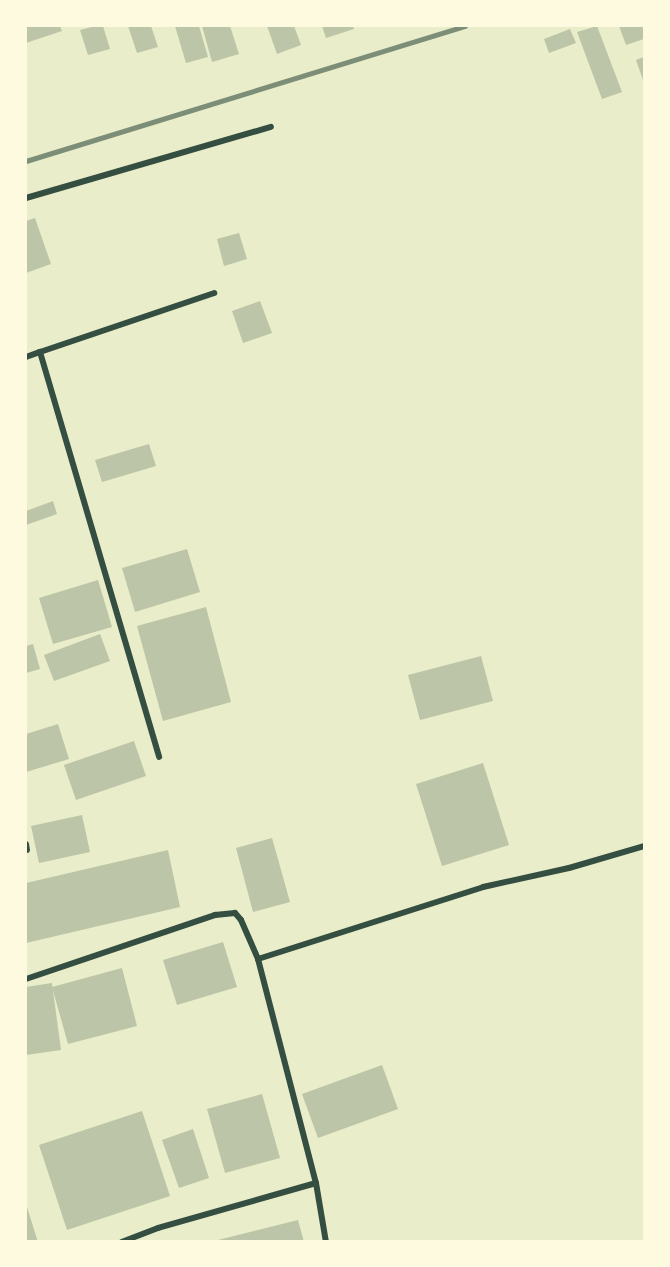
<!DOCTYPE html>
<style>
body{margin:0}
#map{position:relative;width:670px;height:1267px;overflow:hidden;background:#e9edc9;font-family:"Titillium Web",sans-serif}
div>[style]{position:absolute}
.building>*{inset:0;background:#bcc5a7}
.minor>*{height:6px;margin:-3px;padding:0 3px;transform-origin:3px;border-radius:3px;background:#344e41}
.rail>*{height:4.5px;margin:-2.25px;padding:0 2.25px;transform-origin:2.25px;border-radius:2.25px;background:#7c8e77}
span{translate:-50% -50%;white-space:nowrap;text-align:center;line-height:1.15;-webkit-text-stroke:6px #fefae0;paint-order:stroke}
.frame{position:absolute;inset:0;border:27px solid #fefae0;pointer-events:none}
</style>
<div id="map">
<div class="building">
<div style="clip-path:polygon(26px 26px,60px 26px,62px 31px,26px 43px)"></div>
<div style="clip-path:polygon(96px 26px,103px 26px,110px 49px,88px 55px,80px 30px)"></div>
<div style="clip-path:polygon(128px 26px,151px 26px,158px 47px,137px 53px)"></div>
<div style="clip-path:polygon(175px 26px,199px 26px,208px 57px,186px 63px)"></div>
<div style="clip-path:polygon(202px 26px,230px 26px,239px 54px,212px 62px)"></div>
<div style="clip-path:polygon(267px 26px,294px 26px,301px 45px,277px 54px)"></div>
<div style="clip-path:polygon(322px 26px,353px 26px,354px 29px,326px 38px)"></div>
<div style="clip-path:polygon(597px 26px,622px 92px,602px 99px,577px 32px)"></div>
<div style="clip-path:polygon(619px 26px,644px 26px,644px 39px,626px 45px)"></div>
<div style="clip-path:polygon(570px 29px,576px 43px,549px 53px,544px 39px)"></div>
<div style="clip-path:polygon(644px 57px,644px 83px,636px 60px)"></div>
<div style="clip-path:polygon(35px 218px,51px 264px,26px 273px,26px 221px)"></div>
<div style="clip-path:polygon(239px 233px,247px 259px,224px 266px,217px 239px)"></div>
<div style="clip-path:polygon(260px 301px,272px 333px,243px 343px,232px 311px)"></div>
<div style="clip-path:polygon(149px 444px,156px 466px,102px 482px,95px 460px)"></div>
<div style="clip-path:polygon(53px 501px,57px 514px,26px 525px,26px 511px)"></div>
<div style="clip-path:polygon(187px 549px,200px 592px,135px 612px,122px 568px)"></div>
<div style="clip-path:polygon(98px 580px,112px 627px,53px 644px,39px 598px)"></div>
<div style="clip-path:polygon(206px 607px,231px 702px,163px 721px,137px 626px)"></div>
<div style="clip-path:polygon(100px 634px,110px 661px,54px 681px,44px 655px)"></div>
<div style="clip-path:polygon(33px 644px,40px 669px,26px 673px,26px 646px)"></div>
<div style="clip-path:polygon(481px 656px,493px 701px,420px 720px,408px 675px)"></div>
<div style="clip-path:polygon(58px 724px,69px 759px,26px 772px,26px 734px)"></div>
<div style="clip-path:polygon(134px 741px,146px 776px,76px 800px,64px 765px)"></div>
<div style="clip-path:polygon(483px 763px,509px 845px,442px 866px,416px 784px)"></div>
<div style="clip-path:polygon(82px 815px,90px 852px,39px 863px,31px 826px)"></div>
<div style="clip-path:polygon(272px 838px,290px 902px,253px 912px,236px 848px)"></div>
<div style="clip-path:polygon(168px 850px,180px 907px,26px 943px,26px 883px)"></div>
<div style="clip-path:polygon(223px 942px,237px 987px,177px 1005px,163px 960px)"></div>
<div style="clip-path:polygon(122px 968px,137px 1026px,68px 1044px,52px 987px)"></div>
<div style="clip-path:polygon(52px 983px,61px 1050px,26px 1055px,26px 987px)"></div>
<div style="clip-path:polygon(382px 1065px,398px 1109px,318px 1138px,302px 1094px)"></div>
<div style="clip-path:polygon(262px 1094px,280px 1158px,225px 1173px,207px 1109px)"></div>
<div style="clip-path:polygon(142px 1111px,170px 1196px,67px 1230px,39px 1145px)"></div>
<div style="clip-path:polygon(193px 1129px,209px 1178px,179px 1188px,162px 1140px)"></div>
<div style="clip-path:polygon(26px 1204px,38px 1242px,26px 1242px)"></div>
<div style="clip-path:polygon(298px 1220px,304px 1242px,215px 1242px,214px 1241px)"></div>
</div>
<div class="minor">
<div style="left:26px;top:198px;width:255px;rotate:-16.2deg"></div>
<div style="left:40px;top:352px;width:184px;rotate:-18.7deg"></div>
<div style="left:26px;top:357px;width:15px;rotate:-20deg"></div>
<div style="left:40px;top:352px;width:422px;rotate:73.6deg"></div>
<div style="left:26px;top:844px;width:6px;rotate:81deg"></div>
<div style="left:258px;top:959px;width:236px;rotate:-17.7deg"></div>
<div style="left:483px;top:887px;width:88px;rotate:-12.5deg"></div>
<div style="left:569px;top:868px;width:78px;rotate:-16.3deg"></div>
<div style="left:26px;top:979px;width:200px;rotate:-18.7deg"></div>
<div style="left:215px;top:915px;width:20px;rotate:-6deg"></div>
<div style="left:235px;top:913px;width:9px;rotate:49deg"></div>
<div style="left:241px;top:920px;width:43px;rotate:66.4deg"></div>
<div style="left:258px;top:959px;width:231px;rotate:75.5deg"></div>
<div style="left:316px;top:1183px;width:164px;rotate:164.1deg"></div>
<div style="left:158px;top:1228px;width:39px;rotate:159deg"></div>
<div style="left:316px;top:1183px;width:60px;rotate:80.4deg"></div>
</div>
<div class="rail">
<div style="left:26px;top:161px;width:459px;rotate:-17.1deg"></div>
</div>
<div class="frame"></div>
</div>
